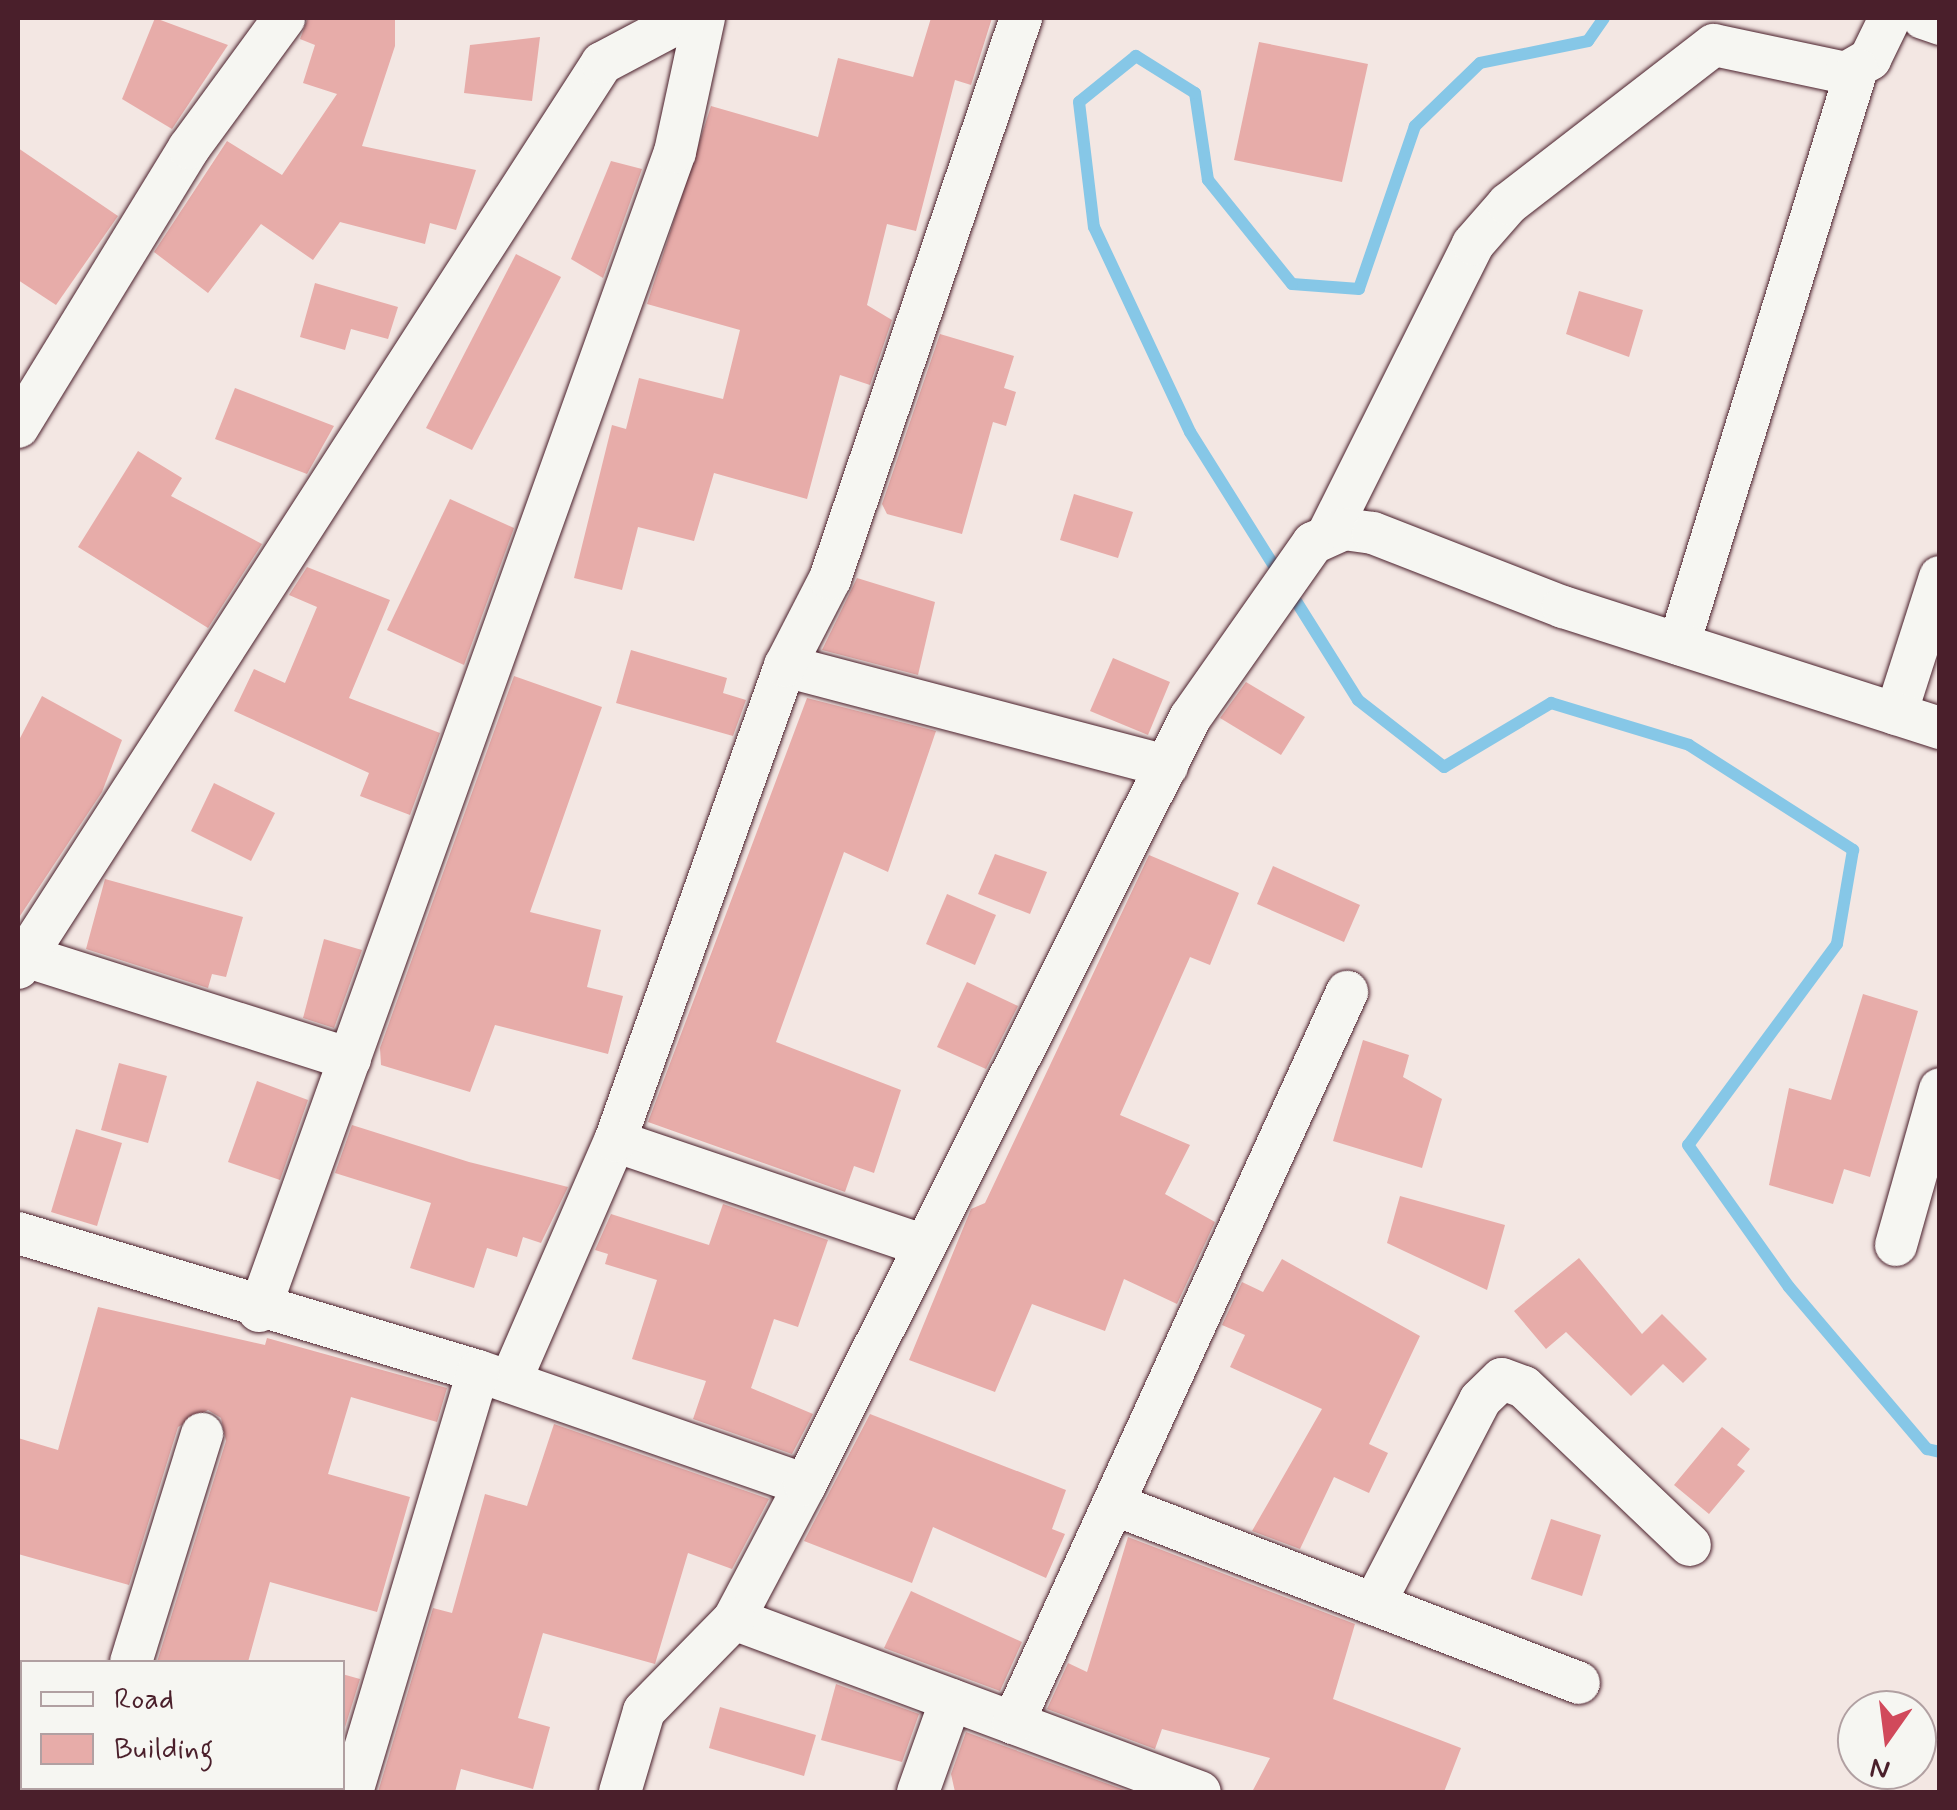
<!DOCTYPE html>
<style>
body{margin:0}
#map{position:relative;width:1957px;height:1810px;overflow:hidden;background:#f3e7e3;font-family:Mynerve,sans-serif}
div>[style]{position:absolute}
.stream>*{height:12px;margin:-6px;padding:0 6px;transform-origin:6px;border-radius:6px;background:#86c7e7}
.building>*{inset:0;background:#e7aca9}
.roads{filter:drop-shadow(0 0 2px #4a1f2b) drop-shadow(0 0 2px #4a1f2b)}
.minor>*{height:42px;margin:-21px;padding:0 21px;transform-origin:21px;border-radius:21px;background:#f6f6f2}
span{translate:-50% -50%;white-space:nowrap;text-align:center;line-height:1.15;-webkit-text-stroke:10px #f6f6f2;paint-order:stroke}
.frame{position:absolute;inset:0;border:20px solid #4a1f2b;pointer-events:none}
.legend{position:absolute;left:20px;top:1660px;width:325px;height:130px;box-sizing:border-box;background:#f6f6f2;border:2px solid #b1a0a2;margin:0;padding:12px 18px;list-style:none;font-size:30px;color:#4a1f2b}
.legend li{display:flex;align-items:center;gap:20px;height:50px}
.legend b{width:50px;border:2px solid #b1a0a2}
.north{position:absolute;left:1837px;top:1690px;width:100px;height:100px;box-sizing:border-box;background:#f6f6f2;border:2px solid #b1a0a2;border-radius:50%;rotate:194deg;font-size:28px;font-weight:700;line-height:40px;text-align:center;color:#4a1f2b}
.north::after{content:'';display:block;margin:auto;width:35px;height:45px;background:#d1495b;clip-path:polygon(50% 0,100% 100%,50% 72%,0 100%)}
</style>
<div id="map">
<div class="stream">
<div style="left:1604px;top:18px;width:28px;rotate:125deg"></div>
<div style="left:1588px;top:41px;width:110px;rotate:168.5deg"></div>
<div style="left:1480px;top:63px;width:91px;rotate:135.9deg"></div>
<div style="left:1415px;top:126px;width:172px;rotate:109deg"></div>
<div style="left:1359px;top:289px;width:67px;rotate:-175.7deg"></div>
<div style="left:1292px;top:284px;width:134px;rotate:-128.9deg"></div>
<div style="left:1208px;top:180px;width:88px;rotate:-98.5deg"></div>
<div style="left:1195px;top:93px;width:70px;rotate:-147.9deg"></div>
<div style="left:1136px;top:56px;width:73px;rotate:141.1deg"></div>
<div style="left:1079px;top:102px;width:126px;rotate:83.2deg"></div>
<div style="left:1094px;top:227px;width:226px;rotate:64.9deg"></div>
<div style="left:1190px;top:432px;width:316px;rotate:57.9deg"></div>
<div style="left:1358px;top:700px;width:109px;rotate:37.9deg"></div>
<div style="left:1444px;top:767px;width:125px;rotate:-30.9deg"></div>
<div style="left:1551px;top:703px;width:144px;rotate:16.9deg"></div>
<div style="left:1689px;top:745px;width:195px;rotate:32.6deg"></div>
<div style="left:1853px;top:850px;width:95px;rotate:99.7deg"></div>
<div style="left:1837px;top:944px;width:250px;rotate:126.5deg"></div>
<div style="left:1688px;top:1145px;width:174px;rotate:54.6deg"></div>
<div style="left:1789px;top:1287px;width:213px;rotate:49.6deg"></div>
<div style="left:1927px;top:1449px;width:13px;rotate:13deg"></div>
</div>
<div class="building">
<div style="clip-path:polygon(155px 18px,228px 45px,172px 129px,122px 99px)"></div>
<div style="clip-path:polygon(308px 18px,395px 18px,395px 46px,362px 146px,476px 170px,456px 230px,430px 223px,425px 244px,340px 222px,313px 260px,261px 224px,208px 293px,154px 252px,227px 141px,282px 175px,337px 94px,303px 83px,315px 45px,300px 39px)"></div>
<div style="clip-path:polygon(931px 18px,992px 18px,971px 85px,955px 80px,916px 231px,887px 224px,867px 305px,892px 320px,870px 385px,840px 375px,807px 499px,714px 473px,694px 541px,638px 527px,622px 590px,574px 578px,612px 425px,626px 429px,639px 378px,723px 399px,740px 330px,647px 304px,711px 106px,818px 137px,838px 58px,913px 77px)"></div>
<div style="clip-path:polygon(540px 37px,532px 101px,464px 93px,470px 45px)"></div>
<div style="clip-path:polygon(1259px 42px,1368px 64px,1342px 182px,1234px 160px)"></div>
<div style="clip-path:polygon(18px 148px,118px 216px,56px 305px,18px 280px)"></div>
<div style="clip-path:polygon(611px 161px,642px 169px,603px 278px,571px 259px)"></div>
<div style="clip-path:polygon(516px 254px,561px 277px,472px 450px,426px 428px)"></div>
<div style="clip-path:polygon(315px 283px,398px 307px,388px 339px,351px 329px,345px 350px,300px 337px)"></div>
<div style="clip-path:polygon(1579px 291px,1643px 310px,1629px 357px,1566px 334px)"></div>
<div style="clip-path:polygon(940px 334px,1014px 356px,1004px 388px,1016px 392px,1006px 426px,993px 422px,962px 534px,887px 514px,882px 504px)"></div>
<div style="clip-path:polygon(235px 388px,334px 426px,307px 474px,215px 439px)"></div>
<div style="clip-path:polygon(138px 451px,182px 478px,171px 496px,262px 544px,208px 628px,78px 547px)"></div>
<div style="clip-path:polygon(1074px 494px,1133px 512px,1118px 558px,1060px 540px)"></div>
<div style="clip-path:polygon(450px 499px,514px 528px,464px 665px,387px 630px)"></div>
<div style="clip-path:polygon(307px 567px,390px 600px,349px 698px,440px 733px,410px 815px,360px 796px,369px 773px,234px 711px,254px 669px,285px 683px,317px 607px,289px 595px)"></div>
<div style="clip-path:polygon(857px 578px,935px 602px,918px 675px,822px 650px)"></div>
<div style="clip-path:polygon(631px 650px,727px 678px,723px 693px,746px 700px,733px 736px,616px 703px)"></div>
<div style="clip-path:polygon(1113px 658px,1170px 682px,1148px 735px,1090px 711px)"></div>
<div style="clip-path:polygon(514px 676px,602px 707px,530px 912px,601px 930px,587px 987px,623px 996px,608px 1054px,495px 1025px,470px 1092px,381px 1065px,380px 1048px)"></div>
<div style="clip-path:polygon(1246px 682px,1305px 717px,1281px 755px,1220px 718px)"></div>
<div style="clip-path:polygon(42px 696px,122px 740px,102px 792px,18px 919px,18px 742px)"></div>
<div style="clip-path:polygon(807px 698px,936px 731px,888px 872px,844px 852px,776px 1042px,901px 1090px,874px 1173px,854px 1166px,845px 1192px,648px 1122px)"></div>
<div style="clip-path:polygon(214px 783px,275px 813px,251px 861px,191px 831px)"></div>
<div style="clip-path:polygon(995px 854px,1047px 872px,1030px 914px,978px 894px)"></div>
<div style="clip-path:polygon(1149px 855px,1239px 893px,1210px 965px,1190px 957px,1120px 1115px,1190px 1145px,1165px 1194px,1215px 1222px,1177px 1304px,1124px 1279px,1105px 1331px,1032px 1304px,995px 1392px,909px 1360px,971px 1209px,985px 1203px)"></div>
<div style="clip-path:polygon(1273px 866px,1360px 905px,1344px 942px,1257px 904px)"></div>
<div style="clip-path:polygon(105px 879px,243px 917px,226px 977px,212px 974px,208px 988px,86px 949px)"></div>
<div style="clip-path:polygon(947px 894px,996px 915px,975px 965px,926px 944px)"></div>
<div style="clip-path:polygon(324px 939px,362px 950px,334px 1028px,303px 1018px)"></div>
<div style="clip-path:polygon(967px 982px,1018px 1006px,986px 1069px,937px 1047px)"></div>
<div style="clip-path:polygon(1863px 994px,1918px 1011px,1870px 1177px,1844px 1169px,1833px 1204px,1769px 1185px,1789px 1088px,1831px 1100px)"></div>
<div style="clip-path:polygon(1363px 1040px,1409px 1055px,1403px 1077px,1442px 1099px,1422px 1168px,1333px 1141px)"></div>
<div style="clip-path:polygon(119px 1063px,167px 1076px,148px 1143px,101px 1130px)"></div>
<div style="clip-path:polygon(257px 1081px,308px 1100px,280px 1180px,228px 1162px)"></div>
<div style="clip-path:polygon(352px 1125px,469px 1162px,568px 1187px,541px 1243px,523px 1237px,517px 1257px,487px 1248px,474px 1288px,410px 1268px,431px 1203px,335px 1173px)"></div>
<div style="clip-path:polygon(76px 1129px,122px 1143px,97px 1226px,51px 1212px)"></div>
<div style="clip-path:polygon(1400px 1196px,1505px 1225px,1487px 1290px,1387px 1243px)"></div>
<div style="clip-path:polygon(723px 1204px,828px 1240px,798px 1327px,774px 1319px,751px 1388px,813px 1414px,792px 1454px,693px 1419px,706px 1381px,632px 1359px,657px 1280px,605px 1264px,608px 1254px,595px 1250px,611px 1214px,709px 1245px)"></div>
<div style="clip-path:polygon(1579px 1258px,1642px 1334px,1662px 1314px,1707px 1359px,1683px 1383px,1663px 1364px,1631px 1396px,1566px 1332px,1546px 1349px,1514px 1311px)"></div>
<div style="clip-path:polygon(1282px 1259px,1420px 1336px,1369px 1444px,1388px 1453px,1369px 1493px,1334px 1477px,1300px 1549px,1252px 1531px,1322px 1409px,1230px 1367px,1245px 1335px,1222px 1325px,1242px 1282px,1263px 1292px)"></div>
<div style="clip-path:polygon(98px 1307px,265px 1345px,267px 1338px,447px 1388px,437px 1422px,351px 1397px,328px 1474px,410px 1497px,377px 1612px,270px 1582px,248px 1662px,157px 1662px,226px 1441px,221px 1418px,208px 1410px,178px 1427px,129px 1585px,18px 1554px,18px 1438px,58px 1450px)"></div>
<div style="clip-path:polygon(870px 1414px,1066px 1490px,1052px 1529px,1065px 1534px,1046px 1578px,933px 1527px,912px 1583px,804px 1541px)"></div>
<div style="clip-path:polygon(554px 1424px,769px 1499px,732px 1569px,688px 1553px,655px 1664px,543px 1633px,518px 1718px,550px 1727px,533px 1789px,461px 1769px,455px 1792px,378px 1792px,433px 1608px,452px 1613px,485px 1494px,527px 1506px)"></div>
<div style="clip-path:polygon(1722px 1427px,1750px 1449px,1737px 1465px,1745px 1471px,1709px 1514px,1674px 1485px)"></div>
<div style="clip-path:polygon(1551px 1519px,1601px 1535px,1582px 1596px,1531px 1579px)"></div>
<div style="clip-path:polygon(1128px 1537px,1355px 1624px,1333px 1699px,1461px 1748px,1444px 1792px,1252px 1792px,1270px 1758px,1162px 1729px,1155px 1749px,1047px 1709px,1068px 1663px,1087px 1672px)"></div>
<div style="clip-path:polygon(911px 1591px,1022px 1642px,1000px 1691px,884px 1648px)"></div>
<div style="clip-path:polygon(342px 1674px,360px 1679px,342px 1737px)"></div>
<div style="clip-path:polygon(836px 1684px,919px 1714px,902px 1762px,821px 1740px)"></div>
<div style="clip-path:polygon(720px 1707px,816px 1735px,804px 1776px,709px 1748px)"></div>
<div style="clip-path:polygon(966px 1732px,1004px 1746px,1130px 1792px,955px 1792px,951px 1774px)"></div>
</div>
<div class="roads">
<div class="minor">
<div style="left:1923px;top:18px;width:18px;rotate:19deg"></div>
<div style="left:18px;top:427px;width:327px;rotate:-58.5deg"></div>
<div style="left:189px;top:148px;width:161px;rotate:-53.8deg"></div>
<div style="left:1328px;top:534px;width:324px;rotate:-63.4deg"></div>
<div style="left:1473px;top:244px;width:53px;rotate:-48.8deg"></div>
<div style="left:1508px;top:204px;width:260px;rotate:-37.7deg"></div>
<div style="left:1714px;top:45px;width:135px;rotate:12deg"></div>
<div style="left:1846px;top:73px;width:28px;rotate:-30deg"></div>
<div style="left:1870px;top:59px;width:46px;rotate:-64deg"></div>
<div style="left:1679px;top:644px;width:602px;rotate:-72.8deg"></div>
<div style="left:785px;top:666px;width:395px;rotate:14.7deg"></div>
<div style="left:1896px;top:714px;width:144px;rotate:-72.2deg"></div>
<div style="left:25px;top:956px;width:341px;rotate:17.6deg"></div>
<div style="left:18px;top:968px;width:1077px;rotate:-57.17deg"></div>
<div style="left:602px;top:63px;width:96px;rotate:-27.9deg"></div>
<div style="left:615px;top:1141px;width:327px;rotate:18.7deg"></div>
<div style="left:18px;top:1233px;width:480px;rotate:16.7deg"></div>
<div style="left:478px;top:1371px;width:346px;rotate:19.2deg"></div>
<div style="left:805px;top:1485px;width:152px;rotate:117.9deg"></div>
<div style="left:734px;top:1619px;width:497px;rotate:20.4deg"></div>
<div style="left:1896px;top:1245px;width:162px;rotate:-74.2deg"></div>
<div style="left:259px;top:1311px;width:1231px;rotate:-70.26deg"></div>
<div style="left:675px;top:152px;width:137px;rotate:-77.8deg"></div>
<div style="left:510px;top:1382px;width:263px;rotate:-66.5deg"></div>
<div style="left:615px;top:1141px;width:505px;rotate:-70.31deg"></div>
<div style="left:785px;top:666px;width:98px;rotate:-62.7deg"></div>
<div style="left:830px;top:579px;width:593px;rotate:-71.2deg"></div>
<div style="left:805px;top:1485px;width:858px;rotate:-63.35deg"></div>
<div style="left:1190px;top:718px;width:214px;rotate:-54.9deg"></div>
<div style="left:1313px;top:543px;width:34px;rotate:-24deg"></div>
<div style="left:1344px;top:529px;width:29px;rotate:8deg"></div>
<div style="left:1373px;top:533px;width:204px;rotate:21.3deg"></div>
<div style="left:1563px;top:607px;width:396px;rotate:17.8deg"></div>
<div style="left:1113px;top:1504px;width:499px;rotate:21deg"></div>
<div style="left:1374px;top:1604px;width:230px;rotate:-62.5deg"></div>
<div style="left:1480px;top:1400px;width:30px;rotate:-44deg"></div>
<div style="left:1502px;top:1379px;width:23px;rotate:20deg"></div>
<div style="left:1524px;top:1387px;width:229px;rotate:43.6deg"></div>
<div style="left:131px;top:1662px;width:239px;rotate:-72.7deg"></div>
<div style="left:1013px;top:1723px;width:804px;rotate:-65.44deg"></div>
<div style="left:180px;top:1788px;width:16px;rotate:15deg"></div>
<div style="left:89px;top:1792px;width:4px;rotate:-63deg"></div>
<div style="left:352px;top:1792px;width:439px;rotate:-73.3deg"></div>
<div style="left:620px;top:1792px;width:84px;rotate:-73.5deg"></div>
<div style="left:644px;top:1711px;width:129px;rotate:-45.6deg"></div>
<div style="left:918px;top:1792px;width:98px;rotate:-70.3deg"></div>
</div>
</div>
<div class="frame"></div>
<ul class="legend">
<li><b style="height:12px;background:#f6f6f2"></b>Road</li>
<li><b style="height:28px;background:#e7aca9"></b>Building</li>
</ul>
<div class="north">N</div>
</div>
